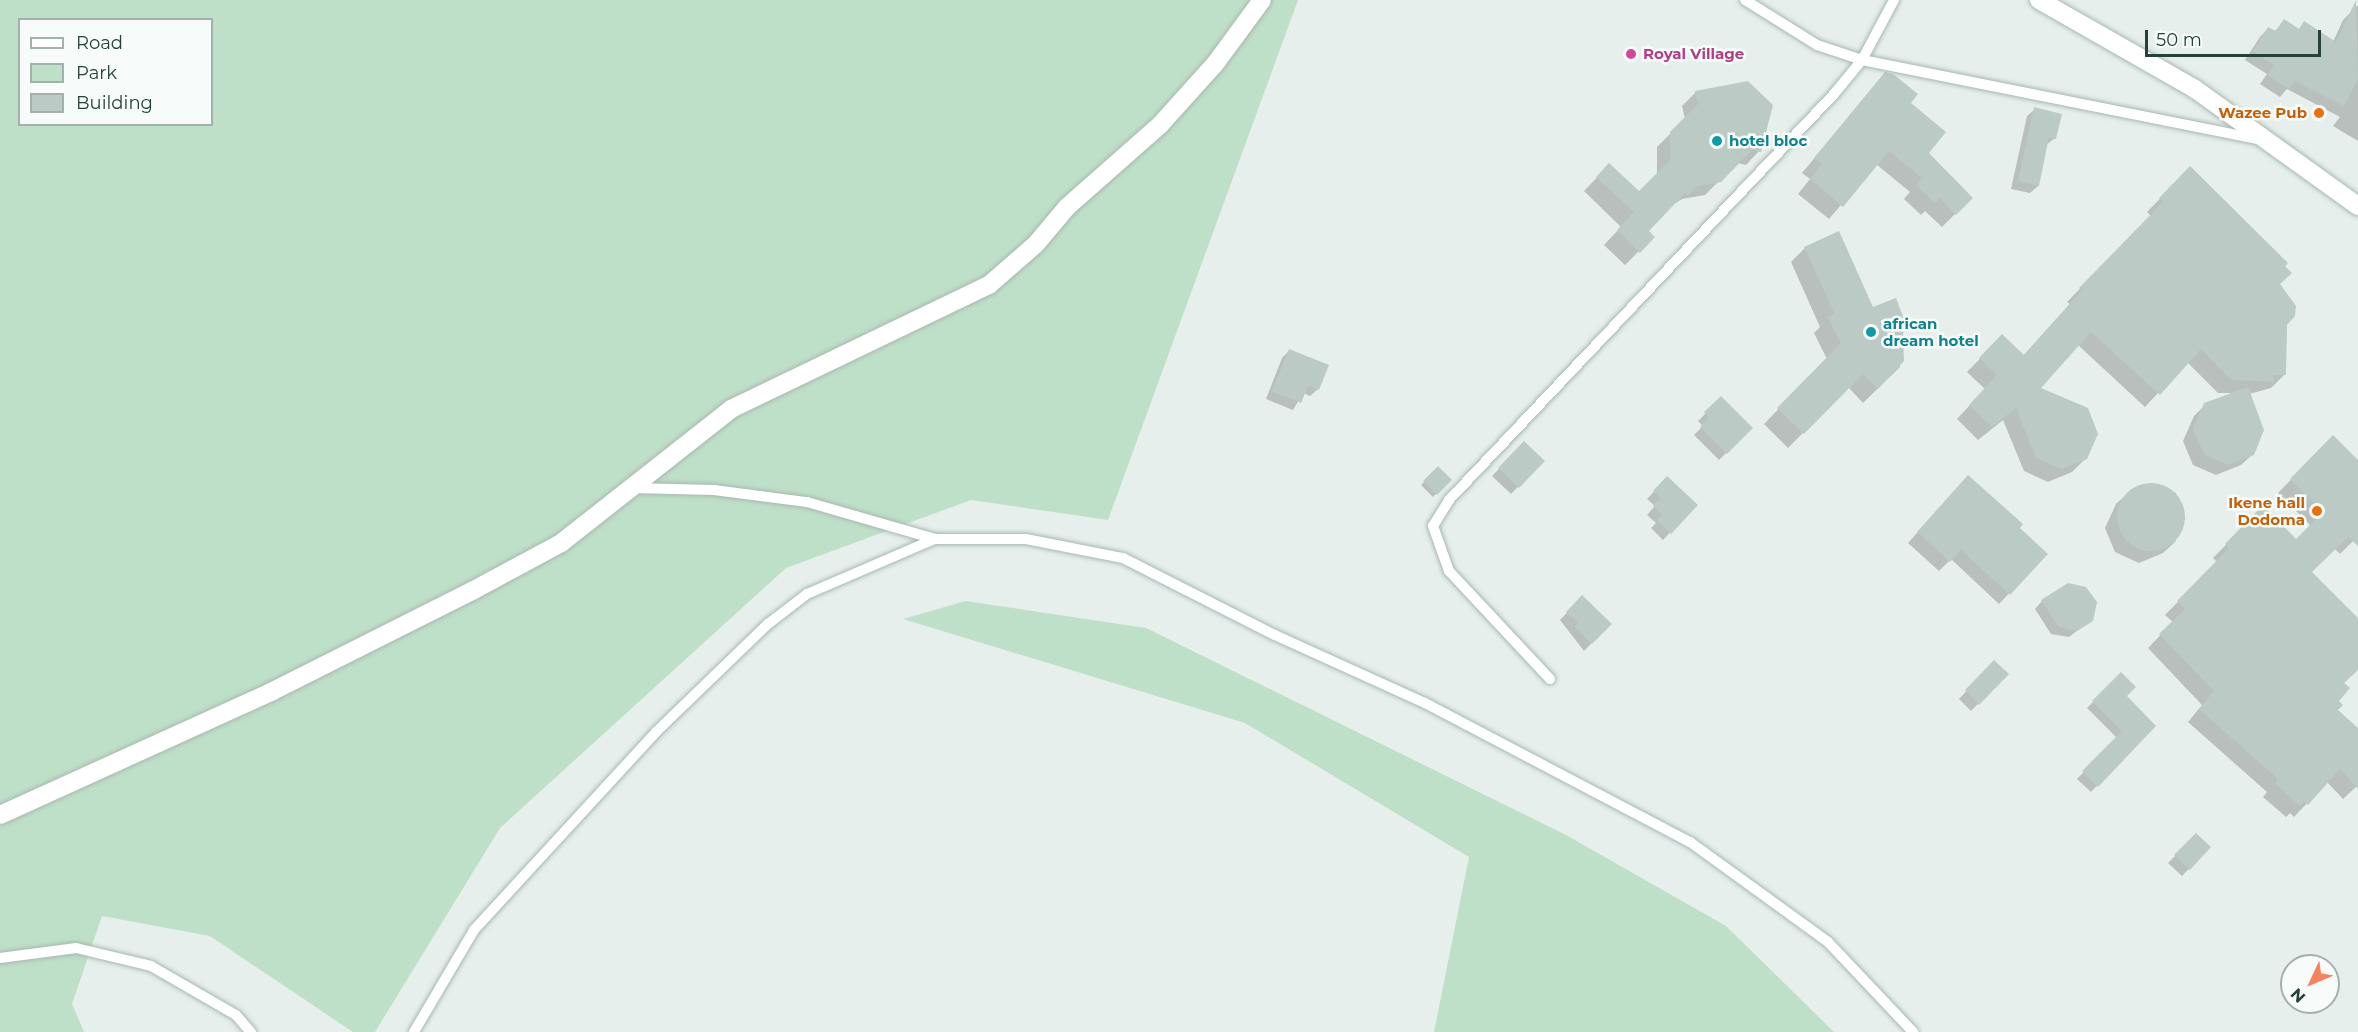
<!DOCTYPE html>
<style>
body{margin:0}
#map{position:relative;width:2358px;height:1032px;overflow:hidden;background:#e6efeb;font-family:Montserrat,sans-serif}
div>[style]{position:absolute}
.green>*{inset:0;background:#bfe0c8}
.shadow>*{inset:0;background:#0003}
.building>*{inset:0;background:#bbcac4}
.round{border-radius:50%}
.roads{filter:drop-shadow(0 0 2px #a8b8b2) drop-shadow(0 0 2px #a8b8b2)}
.service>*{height:10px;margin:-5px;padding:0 5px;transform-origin:5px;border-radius:5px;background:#fff}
.minor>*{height:18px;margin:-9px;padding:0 9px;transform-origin:9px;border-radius:9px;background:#fff}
.tertiary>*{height:18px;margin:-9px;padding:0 9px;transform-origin:9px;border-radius:9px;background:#fff}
.dots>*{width:16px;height:16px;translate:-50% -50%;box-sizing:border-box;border:3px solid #f7fbf9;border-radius:50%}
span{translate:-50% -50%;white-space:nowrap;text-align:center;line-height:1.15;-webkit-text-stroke:5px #f7fbf9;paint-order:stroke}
.hotel-label{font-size:15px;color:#b23c85;font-weight:700}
.left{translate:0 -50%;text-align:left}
.food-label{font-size:15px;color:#c56008;font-weight:700}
.right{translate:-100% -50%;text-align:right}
.culture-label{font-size:15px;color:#0d838f;font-weight:700}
.legend{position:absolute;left:18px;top:18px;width:195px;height:108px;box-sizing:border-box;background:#f7fbf9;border:2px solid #a3b1ad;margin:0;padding:8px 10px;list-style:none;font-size:18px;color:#24423a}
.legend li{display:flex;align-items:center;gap:12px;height:30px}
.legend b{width:30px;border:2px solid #a3b1ad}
.north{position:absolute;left:2280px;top:954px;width:60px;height:60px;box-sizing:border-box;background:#f7fbf9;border:2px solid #a3b1ad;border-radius:50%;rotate:226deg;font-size:16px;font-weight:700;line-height:24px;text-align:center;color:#24423a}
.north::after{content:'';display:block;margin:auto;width:21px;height:27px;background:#f4845f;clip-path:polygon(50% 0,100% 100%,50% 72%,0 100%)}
.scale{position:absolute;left:2145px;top:30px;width:176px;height:27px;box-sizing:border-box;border:3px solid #24423a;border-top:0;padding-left:8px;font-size:18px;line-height:21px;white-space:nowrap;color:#24423a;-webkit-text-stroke:4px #f7fbf9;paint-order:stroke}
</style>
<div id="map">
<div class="green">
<div style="clip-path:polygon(evenodd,0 0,1298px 0,1108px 520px,971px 500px,786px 568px,500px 828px,375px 1032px,353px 1032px,210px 936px,102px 916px,72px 1004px,84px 1032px,0 1032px,0 0,20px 20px,212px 20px,212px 124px,20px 124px,20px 20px)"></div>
<div style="clip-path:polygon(966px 601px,1146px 628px,1566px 835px,1726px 926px,1834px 1032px,1434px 1032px,1469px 857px,1245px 723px,903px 619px)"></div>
</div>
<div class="shadow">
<div style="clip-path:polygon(2358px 5px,2358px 141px,2333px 126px,2340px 117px,2287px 89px,2280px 97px,2260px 84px,2267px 74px,2245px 60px,2260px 37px,2268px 29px,2274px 32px,2284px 21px,2298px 30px,2305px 23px,2333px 42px,2343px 20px)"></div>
<div style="clip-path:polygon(1885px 74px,1909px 103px,1927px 153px,1971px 198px,1942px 227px,1925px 211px,1921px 215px,1904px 199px,1910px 192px,1876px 164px,1829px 219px,1798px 194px,1810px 179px,1802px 173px)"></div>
<div style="clip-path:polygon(1696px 92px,1759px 151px,1746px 165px,1737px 163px,1705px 195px,1682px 199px,1671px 206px,1646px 231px,1653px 237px,1625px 265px,1604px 245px,1621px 227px,1584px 191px,1609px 165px,1639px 194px,1657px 175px,1657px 147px,1685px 119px,1682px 106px)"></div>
<div style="clip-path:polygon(2035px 109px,2055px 138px,2046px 145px,2038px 186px,2030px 193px,2011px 189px,2027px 116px)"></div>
<div style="clip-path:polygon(2190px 168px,2283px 266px,2279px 284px,2286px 324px,2284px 375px,2271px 388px,2249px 394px,2253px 454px,2241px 465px,2216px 475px,2193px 465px,2183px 441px,2194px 416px,2205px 405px,2235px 393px,2218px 393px,2187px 362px,2145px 407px,2078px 345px,2039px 388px,2086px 458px,2072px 472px,2048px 482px,2024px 471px,2003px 420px,1978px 440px,1957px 419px,1985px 389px,1967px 372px,2002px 336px,2023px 356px,2070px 304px,2067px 302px,2151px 216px,2147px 212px)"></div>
<div style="clip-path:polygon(1805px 248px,1872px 309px,1907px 329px,1901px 335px,1900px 367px,1863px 403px,1848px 387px,1788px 448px,1764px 424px,1827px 359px,1814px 333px,1820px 327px,1791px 262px)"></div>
<div style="clip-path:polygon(1290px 350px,1318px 389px,1310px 396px,1303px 393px,1293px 410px,1266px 399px,1282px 358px)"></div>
<div style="clip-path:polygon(1721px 398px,1751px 428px,1719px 460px,1694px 435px,1703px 426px,1698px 421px)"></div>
<div style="clip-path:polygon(2333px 437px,2358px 462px,2358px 536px,2340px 554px,2334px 548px,2310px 572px,2358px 620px,2358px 669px,2343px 684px,2336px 710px,2358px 730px,2358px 785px,2343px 799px,2327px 782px,2294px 817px,2290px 813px,2286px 817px,2263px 797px,2267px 792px,2188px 722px,2202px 705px,2148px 648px,2173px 622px,2165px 615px,2217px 562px,2213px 558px,2263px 507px,2296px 541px,2311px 526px,2278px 493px)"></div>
<div style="clip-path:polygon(1524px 443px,1543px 461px,1511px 494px,1492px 476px)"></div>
<div style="clip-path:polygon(1438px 468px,1450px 480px,1433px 497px,1421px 485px)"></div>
<div style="clip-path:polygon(1667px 478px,1696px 505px,1663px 540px,1651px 528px,1656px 523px,1647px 515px,1655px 506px,1647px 499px)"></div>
<div style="clip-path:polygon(2152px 483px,2176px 493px,2185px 518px,2175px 542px,2163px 553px,2139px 563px,2115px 552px,2105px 528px,2116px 504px,2128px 493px)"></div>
<div style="clip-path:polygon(1958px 487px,2018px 528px,2046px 554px,1999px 604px,1951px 559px,1939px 571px,1908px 543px)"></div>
<div style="clip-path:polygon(1582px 597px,1610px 624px,1584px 651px,1560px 620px)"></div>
<div style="clip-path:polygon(2042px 601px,2091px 620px,2069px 637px,2051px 634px,2035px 609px)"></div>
<div style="clip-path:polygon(1994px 662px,2007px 674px,1971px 711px,1959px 699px)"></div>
<div style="clip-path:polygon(2121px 674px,2125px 696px,2154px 726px,2091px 792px,2077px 779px,2117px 738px,2087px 708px)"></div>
<div style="clip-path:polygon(2196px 835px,2209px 848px,2182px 876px,2168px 863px)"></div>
</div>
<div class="building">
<div style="clip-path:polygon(2356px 0,2358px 79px,2344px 106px,2295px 81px,2289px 89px,2267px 75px,2274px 65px,2253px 51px,2268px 27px,2276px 31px,2284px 19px,2299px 29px,2304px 21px,2336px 42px)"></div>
<div style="clip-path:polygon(1885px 72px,1893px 74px,1918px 94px,1911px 103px,1946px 132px,1929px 153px,1973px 198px,1956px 215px,1940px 198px,1935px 203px,1916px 185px,1922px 178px,1889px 151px,1843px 207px,1810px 179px,1822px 164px,1814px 158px)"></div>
<div style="clip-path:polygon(1748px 81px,1773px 105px,1761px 152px,1752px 150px,1721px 182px,1697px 186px,1688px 196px,1685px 193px,1649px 231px,1655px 237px,1640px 253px,1617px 230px,1634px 212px,1596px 177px,1609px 163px,1639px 191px,1670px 160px,1670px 132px,1698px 104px,1695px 91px)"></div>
<div style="clip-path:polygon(2034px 107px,2062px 114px,2056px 139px,2049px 137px,2039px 186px,2018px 181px)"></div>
<div style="clip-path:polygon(2190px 166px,2288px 263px,2285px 266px,2292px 273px,2280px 284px,2296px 306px,2295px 316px,2287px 325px,2286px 375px,2274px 375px,2274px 382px,2231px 380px,2201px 349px,2160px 395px,2091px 332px,2041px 388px,2088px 408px,2098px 434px,2087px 459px,2062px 469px,2036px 458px,2016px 408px,1992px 427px,1969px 405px,1997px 375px,1979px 358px,2002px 334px,2024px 355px,2082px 290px,2079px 288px,2163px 202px,2159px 198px)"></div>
<div style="clip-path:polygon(1839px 231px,1873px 307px,1896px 298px,1908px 330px,1903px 332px,1904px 361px,1878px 389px,1863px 374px,1804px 434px,1777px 408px,1841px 343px,1827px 317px,1835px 314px,1804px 247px)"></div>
<div style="clip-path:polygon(1289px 349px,1329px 365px,1319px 390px,1308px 386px,1301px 403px,1272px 391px)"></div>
<div style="clip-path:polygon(2248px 387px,2264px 430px,2254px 455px,2228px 465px,2204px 454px,2193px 429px,2204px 403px)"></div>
<div style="clip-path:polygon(1721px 396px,1753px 428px,1727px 454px,1700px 427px,1709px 418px,1704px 412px)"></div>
<div style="clip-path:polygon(2333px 435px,2358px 460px,2358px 546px,2348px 537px,2312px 572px,2358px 618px,2358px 670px,2344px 683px,2350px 688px,2339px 701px,2343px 705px,2338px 710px,2358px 728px,2358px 789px,2340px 769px,2308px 805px,2304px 801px,2300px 806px,2275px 783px,2278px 779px,2199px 709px,2214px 691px,2159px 634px,2185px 609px,2177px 601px,2229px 548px,2225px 544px,2263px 505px,2296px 539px,2323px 512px,2290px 479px)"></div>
<div style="clip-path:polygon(1524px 441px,1545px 461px,1519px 488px,1498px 468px)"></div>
<div style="clip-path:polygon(1438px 466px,1452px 480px,1437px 495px,1423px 481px)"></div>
<div style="clip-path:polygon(1968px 475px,2023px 524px,2020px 528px,2048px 554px,2010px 595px,1961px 550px,1950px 562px,1917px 532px)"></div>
<div style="clip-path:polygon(1667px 476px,1698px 505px,1671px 534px,1657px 520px,1662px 515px,1653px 506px,1661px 498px,1653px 491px)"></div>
<div class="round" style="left:2117px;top:483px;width:68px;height:68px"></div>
<div style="clip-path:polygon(2068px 583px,2086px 587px,2097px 602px,2093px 621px,2077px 631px,2059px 627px,2041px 600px)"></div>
<div style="clip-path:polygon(1582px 595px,1612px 624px,1592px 644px,1574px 627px,1578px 623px,1566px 612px)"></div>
<div style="clip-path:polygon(1994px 660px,2009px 674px,1979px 705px,1965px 690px)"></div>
<div style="clip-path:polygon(2121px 672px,2136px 687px,2127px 696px,2156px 726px,2098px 787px,2082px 771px,2122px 731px,2092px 701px)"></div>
<div style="clip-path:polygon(2196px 833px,2211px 847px,2190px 870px,2174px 855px)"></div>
</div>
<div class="roads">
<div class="service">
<div style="left:1745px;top:0;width:85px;rotate:32deg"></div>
<div style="left:1817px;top:45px;width:47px;rotate:18.4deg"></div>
<div style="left:1862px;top:60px;width:405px;rotate:11.3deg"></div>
<div style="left:631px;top:488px;width:83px;rotate:1.4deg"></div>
<div style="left:714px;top:490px;width:94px;rotate:7.4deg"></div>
<div style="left:807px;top:502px;width:133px;rotate:16.1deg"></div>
<div style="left:1550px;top:679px;width:148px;rotate:-133.1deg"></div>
<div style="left:1449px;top:571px;width:48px;rotate:-109.6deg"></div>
<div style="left:1433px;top:526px;width:31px;rotate:-58deg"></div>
<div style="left:1449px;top:500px;width:560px;rotate:-46.52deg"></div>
<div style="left:1834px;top:94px;width:44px;rotate:-50.5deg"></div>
<div style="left:1862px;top:60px;width:68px;rotate:-61.9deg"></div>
<div style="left:0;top:958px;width:77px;rotate:-7.5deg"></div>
<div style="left:76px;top:948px;width:77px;rotate:13.5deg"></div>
<div style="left:151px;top:966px;width:98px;rotate:30deg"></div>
<div style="left:236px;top:1015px;width:23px;rotate:49deg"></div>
<div style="left:414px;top:1032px;width:118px;rotate:-59.5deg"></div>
<div style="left:474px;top:930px;width:269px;rotate:-47.4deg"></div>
<div style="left:656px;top:732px;width:156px;rotate:-44deg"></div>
<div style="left:768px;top:624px;width:49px;rotate:-37.6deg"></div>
<div style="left:807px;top:594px;width:139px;rotate:-23.3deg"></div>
<div style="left:935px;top:539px;width:91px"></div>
<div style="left:1026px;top:539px;width:99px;rotate:11.1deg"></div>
<div style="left:1123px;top:558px;width:170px;rotate:26.9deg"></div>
<div style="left:1275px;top:635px;width:165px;rotate:24.4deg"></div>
<div style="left:1425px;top:703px;width:299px;rotate:27.7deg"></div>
<div style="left:1690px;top:842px;width:170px;rotate:35.9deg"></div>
<div style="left:1828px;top:942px;width:124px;rotate:46.6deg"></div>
</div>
<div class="minor">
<div style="left:0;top:815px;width:298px;rotate:-24.4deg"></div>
<div style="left:271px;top:692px;width:225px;rotate:-26.7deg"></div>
<div style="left:472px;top:591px;width:101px;rotate:-28.3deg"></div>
<div style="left:561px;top:543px;width:216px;rotate:-38.2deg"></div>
<div style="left:731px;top:409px;width:286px;rotate:-25.7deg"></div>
<div style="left:989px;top:285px;width:62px;rotate:-41.1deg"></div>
<div style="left:1036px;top:244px;width:48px;rotate:-50deg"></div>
<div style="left:1067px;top:207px;width:124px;rotate:-41.4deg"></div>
<div style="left:1160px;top:125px;width:82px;rotate:-48deg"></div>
<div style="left:1215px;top:64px;width:79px;rotate:-53.7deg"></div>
</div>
<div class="tertiary">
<div style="left:2039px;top:0;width:180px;rotate:29.7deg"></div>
<div style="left:2195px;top:89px;width:201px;rotate:35.7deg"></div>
</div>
</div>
<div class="dots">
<div style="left:1631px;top:54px;background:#d1479c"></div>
<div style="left:2319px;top:113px;background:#e8710a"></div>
<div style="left:1717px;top:141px;background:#0f9aa8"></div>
<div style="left:1871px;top:332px;background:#0f9aa8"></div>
<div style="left:2317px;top:511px;background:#e8710a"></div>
</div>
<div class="hotel-label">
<span class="left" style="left:1643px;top:54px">Royal Village</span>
</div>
<div class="food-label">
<span class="right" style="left:2307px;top:113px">Wazee Pub</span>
<span class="right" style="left:2305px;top:511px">Ikene hall<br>Dodoma</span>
</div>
<div class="culture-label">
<span class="left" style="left:1729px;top:141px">hotel bloc</span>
<span class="left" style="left:1883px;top:332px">african<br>dream hotel</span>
</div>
<ul class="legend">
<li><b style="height:8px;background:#fff"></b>Road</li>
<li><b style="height:16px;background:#bfe0c8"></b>Park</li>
<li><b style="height:16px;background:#bbcac4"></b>Building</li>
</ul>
<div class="north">N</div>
<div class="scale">50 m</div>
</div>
